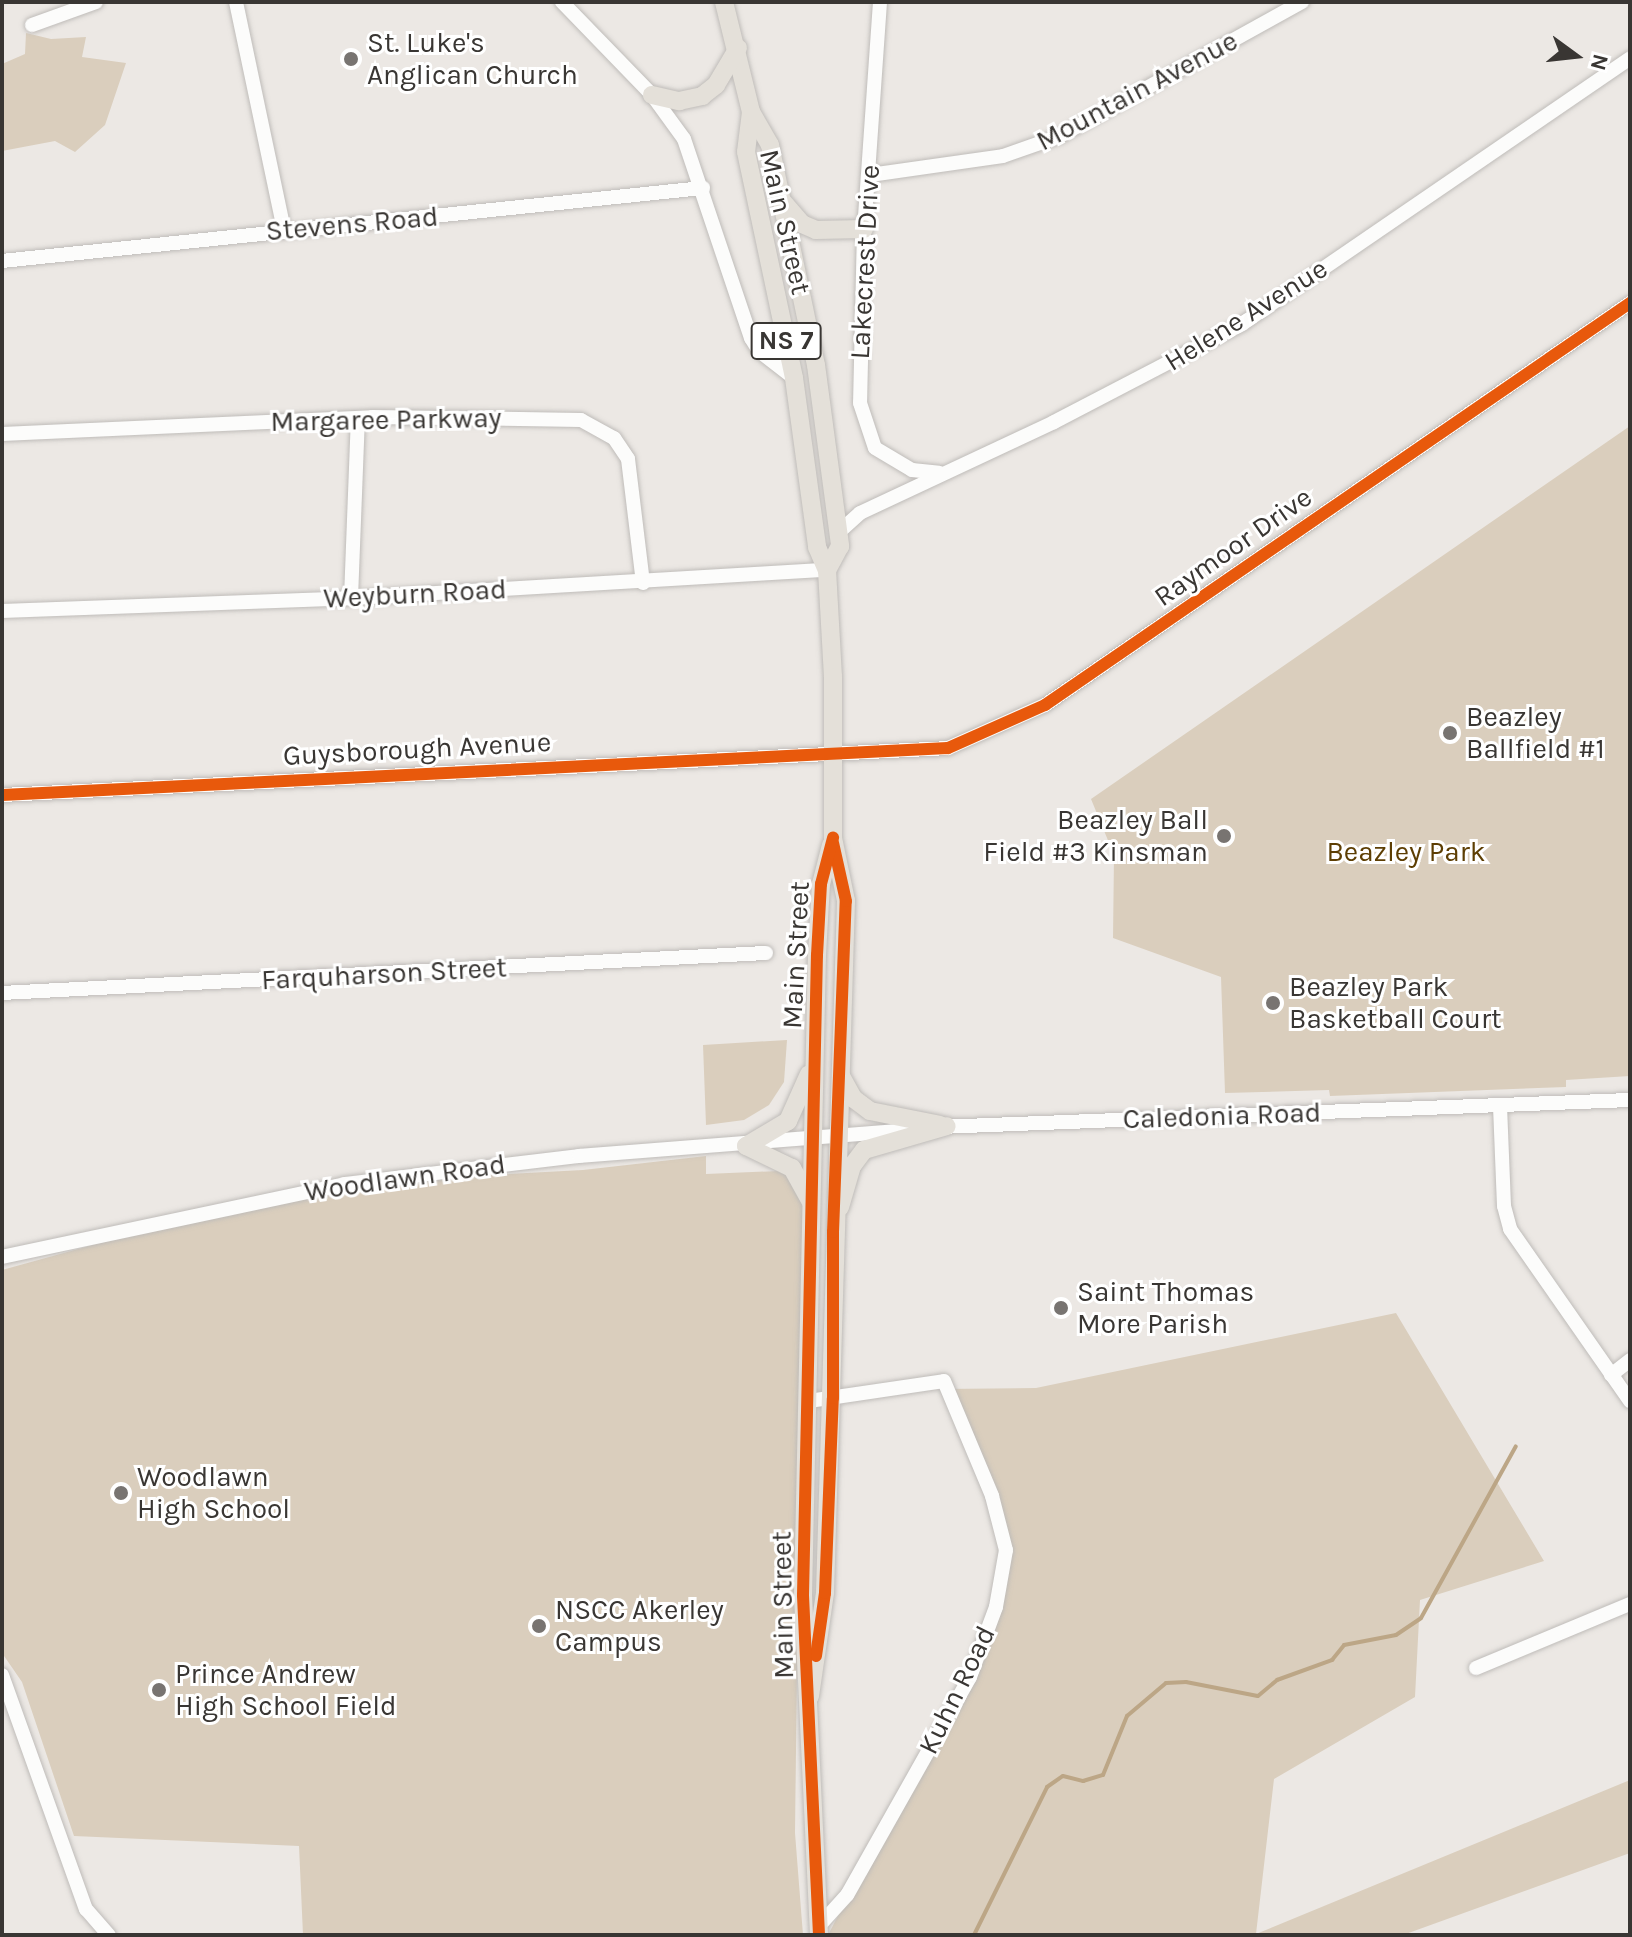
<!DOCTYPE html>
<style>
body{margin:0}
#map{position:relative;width:1632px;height:1937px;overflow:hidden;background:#ece8e4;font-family:Karla,sans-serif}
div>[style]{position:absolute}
.green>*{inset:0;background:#dacebd}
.stream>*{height:4px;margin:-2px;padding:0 2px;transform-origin:2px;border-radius:2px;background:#bca686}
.roads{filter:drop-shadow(0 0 2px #bfbcb9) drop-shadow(0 0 2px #bfbcb9)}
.minor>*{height:14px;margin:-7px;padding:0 7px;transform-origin:7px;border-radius:7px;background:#fcfcfb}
.major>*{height:18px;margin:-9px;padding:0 9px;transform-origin:9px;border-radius:9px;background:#e4e0d9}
.cycleway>*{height:12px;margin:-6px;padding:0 6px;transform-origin:6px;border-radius:6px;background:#e8590c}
.dots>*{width:22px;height:22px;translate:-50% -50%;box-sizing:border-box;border:4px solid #fff;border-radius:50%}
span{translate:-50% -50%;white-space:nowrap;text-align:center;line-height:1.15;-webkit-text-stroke:6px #fff;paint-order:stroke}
.shield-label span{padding:2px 6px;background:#fff;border:2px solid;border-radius:6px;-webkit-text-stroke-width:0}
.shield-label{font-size:26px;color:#393633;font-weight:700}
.poi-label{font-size:28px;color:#393633}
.left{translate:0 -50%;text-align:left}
.right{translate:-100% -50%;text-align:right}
.street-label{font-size:28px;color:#393633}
.park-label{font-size:28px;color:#5d3e03}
.frame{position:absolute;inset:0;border:4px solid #393633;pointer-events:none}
.north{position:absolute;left:1536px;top:16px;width:80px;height:80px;-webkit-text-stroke:6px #fff;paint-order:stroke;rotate:105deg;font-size:22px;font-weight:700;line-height:32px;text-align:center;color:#393633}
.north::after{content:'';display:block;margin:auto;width:28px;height:36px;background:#393633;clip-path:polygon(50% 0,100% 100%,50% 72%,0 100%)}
</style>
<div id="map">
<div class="green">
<div style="clip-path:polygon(26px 33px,51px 39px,86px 37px,82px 57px,126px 63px,105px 125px,75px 152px,55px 141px,2px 151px,2px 64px,25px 54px)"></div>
<div style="clip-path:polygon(1630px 426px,1630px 1076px,1566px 1080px,1566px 1087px,1330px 1096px,1329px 1090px,1225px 1093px,1221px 977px,1113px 938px,1114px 855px,1091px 799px)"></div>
<div style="clip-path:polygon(787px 1040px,784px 1082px,769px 1105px,744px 1120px,706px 1125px,703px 1045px)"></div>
<div style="clip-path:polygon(706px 1156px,706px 1174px,803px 1170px,795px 1833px,803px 1935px,303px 1935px,299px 1846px,74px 1836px,22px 1682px,2px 1653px,2px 1270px,310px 1185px,583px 1170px)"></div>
<div style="clip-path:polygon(1396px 1313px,1544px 1561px,1420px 1600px,1415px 1697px,1274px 1779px,1256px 1934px,1630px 1780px,1630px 1853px,1403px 1935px,828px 1935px,976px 1651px,996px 1601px,1006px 1546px,943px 1389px,1036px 1388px)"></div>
</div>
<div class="stream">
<div style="left:974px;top:1935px;width:165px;rotate:-63.7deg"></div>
<div style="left:1047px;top:1787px;width:19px;rotate:-35deg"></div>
<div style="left:1063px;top:1776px;width:21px;rotate:14deg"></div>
<div style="left:1083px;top:1781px;width:21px;rotate:-17deg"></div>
<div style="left:1103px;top:1775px;width:64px;rotate:-67.9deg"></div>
<div style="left:1127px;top:1716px;width:51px;rotate:-40.2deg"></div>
<div style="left:1166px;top:1683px;width:20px;rotate:-3deg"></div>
<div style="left:1186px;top:1682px;width:73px;rotate:11deg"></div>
<div style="left:1258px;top:1696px;width:25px;rotate:-40deg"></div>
<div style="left:1277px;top:1680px;width:59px;rotate:-20deg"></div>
<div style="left:1332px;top:1660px;width:19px;rotate:-51deg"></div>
<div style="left:1344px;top:1645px;width:53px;rotate:-10.9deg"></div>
<div style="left:1396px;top:1635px;width:30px;rotate:-34deg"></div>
<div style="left:1421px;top:1618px;width:196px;rotate:-61.1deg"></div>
</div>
<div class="roads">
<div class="minor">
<div style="left:236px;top:2px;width:233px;rotate:78.1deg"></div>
<div style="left:562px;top:2px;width:129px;rotate:45.9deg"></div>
<div style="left:652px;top:95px;width:54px;rotate:54deg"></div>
<div style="left:684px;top:139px;width:210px;rotate:71.4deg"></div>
<div style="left:751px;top:338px;width:15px;rotate:58deg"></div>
<div style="left:759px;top:351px;width:44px;rotate:37.6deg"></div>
<div style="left:880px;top:2px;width:228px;rotate:94deg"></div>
<div style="left:864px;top:229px;width:174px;rotate:91.3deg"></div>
<div style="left:860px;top:403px;width:47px;rotate:71.6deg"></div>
<div style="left:875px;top:448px;width:43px;rotate:30.7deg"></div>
<div style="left:912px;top:470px;width:27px;rotate:6deg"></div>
<div style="left:32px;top:25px;width:68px;rotate:-19.8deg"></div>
<div style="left:870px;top:175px;width:134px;rotate:-8.1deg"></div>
<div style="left:1003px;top:156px;width:60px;rotate:-19.3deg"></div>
<div style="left:1060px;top:136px;width:277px;rotate:-29deg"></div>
<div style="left:2px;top:261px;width:705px;rotate:-5.95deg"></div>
<div style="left:2px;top:434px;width:370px;rotate:-2.6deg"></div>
<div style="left:372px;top:417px;width:209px;rotate:0.8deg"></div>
<div style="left:581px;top:420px;width:38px;rotate:29deg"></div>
<div style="left:614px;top:438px;width:25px;rotate:56deg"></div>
<div style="left:628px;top:459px;width:125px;rotate:83.1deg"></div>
<div style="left:839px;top:532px;width:28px;rotate:-42deg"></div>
<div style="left:860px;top:513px;width:214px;rotate:-25.1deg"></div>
<div style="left:1054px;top:422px;width:212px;rotate:-27.5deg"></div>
<div style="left:1242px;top:324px;width:470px;rotate:-34.4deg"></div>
<div style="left:351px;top:598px;width:180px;rotate:-87.8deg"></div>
<div style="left:2px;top:611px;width:349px;rotate:-2.1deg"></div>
<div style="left:351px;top:598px;width:477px;rotate:-3.4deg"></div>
<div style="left:2px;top:795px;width:947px;rotate:-2.84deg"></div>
<div style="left:948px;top:748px;width:106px;rotate:-23.9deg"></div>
<div style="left:1045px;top:705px;width:710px;rotate:-34.5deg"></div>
<div style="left:2px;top:993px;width:765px;rotate:-3deg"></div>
<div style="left:1500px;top:1106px;width:100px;rotate:87.7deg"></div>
<div style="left:1504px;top:1206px;width:24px;rotate:75deg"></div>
<div style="left:1510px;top:1229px;width:210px;rotate:55.1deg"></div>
<div style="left:939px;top:1127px;width:692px;rotate:-2.24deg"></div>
<div style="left:2px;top:1257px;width:350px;rotate:-12deg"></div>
<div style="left:344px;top:1184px;width:237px;rotate:-6.8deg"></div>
<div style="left:579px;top:1156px;width:332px;rotate:-4.5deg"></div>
<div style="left:1611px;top:1375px;width:24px;rotate:-38deg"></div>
<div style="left:809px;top:1401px;width:136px;rotate:-8.4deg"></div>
<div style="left:944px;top:1381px;width:125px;rotate:67.3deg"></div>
<div style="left:992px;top:1496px;width:56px;rotate:75.5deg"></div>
<div style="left:1006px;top:1550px;width:58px;rotate:100deg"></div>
<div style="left:996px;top:1607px;width:75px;rotate:110.4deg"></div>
<div style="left:970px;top:1677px;width:250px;rotate:119.4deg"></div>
<div style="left:847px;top:1895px;width:42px;rotate:132.1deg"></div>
<div style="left:1476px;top:1668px;width:167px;rotate:-22.6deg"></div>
<div style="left:2px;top:1675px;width:249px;rotate:70.3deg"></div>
<div style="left:86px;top:1909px;width:35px;rotate:49deg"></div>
</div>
<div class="major">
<div style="left:724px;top:2px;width:113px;rotate:76.2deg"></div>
<div style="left:751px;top:112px;width:38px;rotate:60deg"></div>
<div style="left:770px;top:145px;width:225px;rotate:78.2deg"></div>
<div style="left:816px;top:365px;width:183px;rotate:82.4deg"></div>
<div style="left:840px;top:546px;width:27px;rotate:118deg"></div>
<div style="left:652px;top:95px;width:28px;rotate:13deg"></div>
<div style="left:679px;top:101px;width:24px;rotate:-12deg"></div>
<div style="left:702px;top:96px;width:18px;rotate:-38deg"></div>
<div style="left:716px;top:85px;width:43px;rotate:-59.3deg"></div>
<div style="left:751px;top:112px;width:40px;rotate:97.1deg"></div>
<div style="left:746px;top:152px;width:231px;rotate:78deg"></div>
<div style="left:794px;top:378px;width:171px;rotate:82.2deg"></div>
<div style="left:817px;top:547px;width:25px;rotate:67deg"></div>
<div style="left:827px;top:570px;width:107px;rotate:86.8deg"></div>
<div style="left:833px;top:677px;width:161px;rotate:90deg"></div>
<div style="left:833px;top:838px;width:64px;rotate:78.3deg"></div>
<div style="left:846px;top:901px;width:692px;rotate:91.74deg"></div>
<div style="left:825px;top:1593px;width:104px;rotate:98.3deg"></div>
<div style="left:783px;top:202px;width:29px;rotate:49deg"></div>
<div style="left:802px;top:224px;width:15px;rotate:23deg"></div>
<div style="left:816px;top:230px;width:48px;rotate:-1.2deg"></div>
<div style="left:841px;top:1076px;width:26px;rotate:61deg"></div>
<div style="left:854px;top:1099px;width:20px;rotate:37deg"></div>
<div style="left:870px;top:1111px;width:71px;rotate:11.3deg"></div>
<div style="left:746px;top:1146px;width:49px;rotate:-30.8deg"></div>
<div style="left:788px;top:1121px;width:51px;rotate:-65.9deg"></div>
<div style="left:746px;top:1146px;width:51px;rotate:25.6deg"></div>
<div style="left:792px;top:1168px;width:38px;rotate:61deg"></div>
<div style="left:840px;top:1207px;width:43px;rotate:-73.7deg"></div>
<div style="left:852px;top:1166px;width:20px;rotate:-53deg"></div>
<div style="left:864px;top:1150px;width:86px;rotate:-16.1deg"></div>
<div style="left:819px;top:1935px;width:340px;rotate:-92.7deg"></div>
<div style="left:803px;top:1595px;width:640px;rotate:-88.75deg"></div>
<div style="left:817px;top:955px;width:71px;rotate:-86.8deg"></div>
<div style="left:821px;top:884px;width:40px;rotate:-75.6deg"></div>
</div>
</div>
<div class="cycleway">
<div style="left:2px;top:795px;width:947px;rotate:-2.84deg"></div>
<div style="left:948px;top:748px;width:106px;rotate:-23.9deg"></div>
<div style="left:1045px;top:705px;width:710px;rotate:-34.5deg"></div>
<div style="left:816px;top:1656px;width:64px;rotate:-81.9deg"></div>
<div style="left:825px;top:1593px;width:195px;rotate:-87.7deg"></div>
<div style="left:833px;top:1398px;width:166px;rotate:-90deg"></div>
<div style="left:833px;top:1232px;width:331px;rotate:-87.8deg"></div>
<div style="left:846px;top:901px;width:59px;rotate:-102.6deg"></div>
<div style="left:819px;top:1935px;width:340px;rotate:-92.7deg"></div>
<div style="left:803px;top:1595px;width:640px;rotate:-88.75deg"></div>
<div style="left:817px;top:955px;width:71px;rotate:-86.8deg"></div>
<div style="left:821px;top:884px;width:48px;rotate:-75.4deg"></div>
</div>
<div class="dots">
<div style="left:351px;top:59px;background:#787471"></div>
<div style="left:1450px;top:733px;background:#787471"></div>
<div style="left:1224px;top:836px;background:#787471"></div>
<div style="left:1273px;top:1003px;background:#787471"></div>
<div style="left:1061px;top:1308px;background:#787471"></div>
<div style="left:121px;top:1493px;background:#787471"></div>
<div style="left:539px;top:1626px;background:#787471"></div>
<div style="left:159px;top:1690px;background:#787471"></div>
</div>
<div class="shield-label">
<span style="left:786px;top:341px">NS 7</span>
</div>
<div class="poi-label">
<span class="left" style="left:367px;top:59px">St. Luke's<br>Anglican Church</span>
<span class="left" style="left:1466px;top:733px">Beazley<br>Ballfield #1</span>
<span class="right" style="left:1208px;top:836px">Beazley Ball<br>Field #3 Kinsman</span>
<span class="left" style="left:1289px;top:1003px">Beazley Park<br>Basketball Court</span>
<span class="left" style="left:1077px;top:1308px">Saint Thomas<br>More Parish</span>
<span class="left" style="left:137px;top:1493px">Woodlawn<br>High School</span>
<span class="left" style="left:555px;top:1626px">NSCC Akerley<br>Campus</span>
<span class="left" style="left:175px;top:1690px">Prince Andrew<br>High School Field</span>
</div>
<div class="street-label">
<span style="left:1137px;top:91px;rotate:-28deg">Mountain Avenue</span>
<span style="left:785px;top:222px;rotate:77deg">Main Street</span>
<span style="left:352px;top:224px;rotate:-5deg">Stevens Road</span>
<span style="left:865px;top:262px;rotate:-87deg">Lakecrest Drive</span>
<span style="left:1246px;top:315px;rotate:-32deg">Helene Avenue</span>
<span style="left:386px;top:420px;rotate:-1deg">Margaree Parkway</span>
<span style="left:1233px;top:547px;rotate:-35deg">Raymoor Drive</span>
<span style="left:415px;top:594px;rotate:-3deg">Weyburn Road</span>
<span style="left:417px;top:749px;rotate:-3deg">Guysborough Avenue</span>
<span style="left:796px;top:955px;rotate:-87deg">Main Street</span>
<span style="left:384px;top:974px;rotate:-3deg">Farquharson Street</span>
<span style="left:1222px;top:1116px;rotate:-2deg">Caledonia Road</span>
<span style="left:405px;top:1178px;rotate:-8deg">Woodlawn Road</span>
<span style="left:783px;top:1605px;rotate:-91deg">Main Street</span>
<span style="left:957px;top:1690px;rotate:-64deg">Kuhn Road</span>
</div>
<div class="park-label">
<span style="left:1406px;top:852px">Beazley Park</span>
</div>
<div class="frame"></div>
<div class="north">N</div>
</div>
